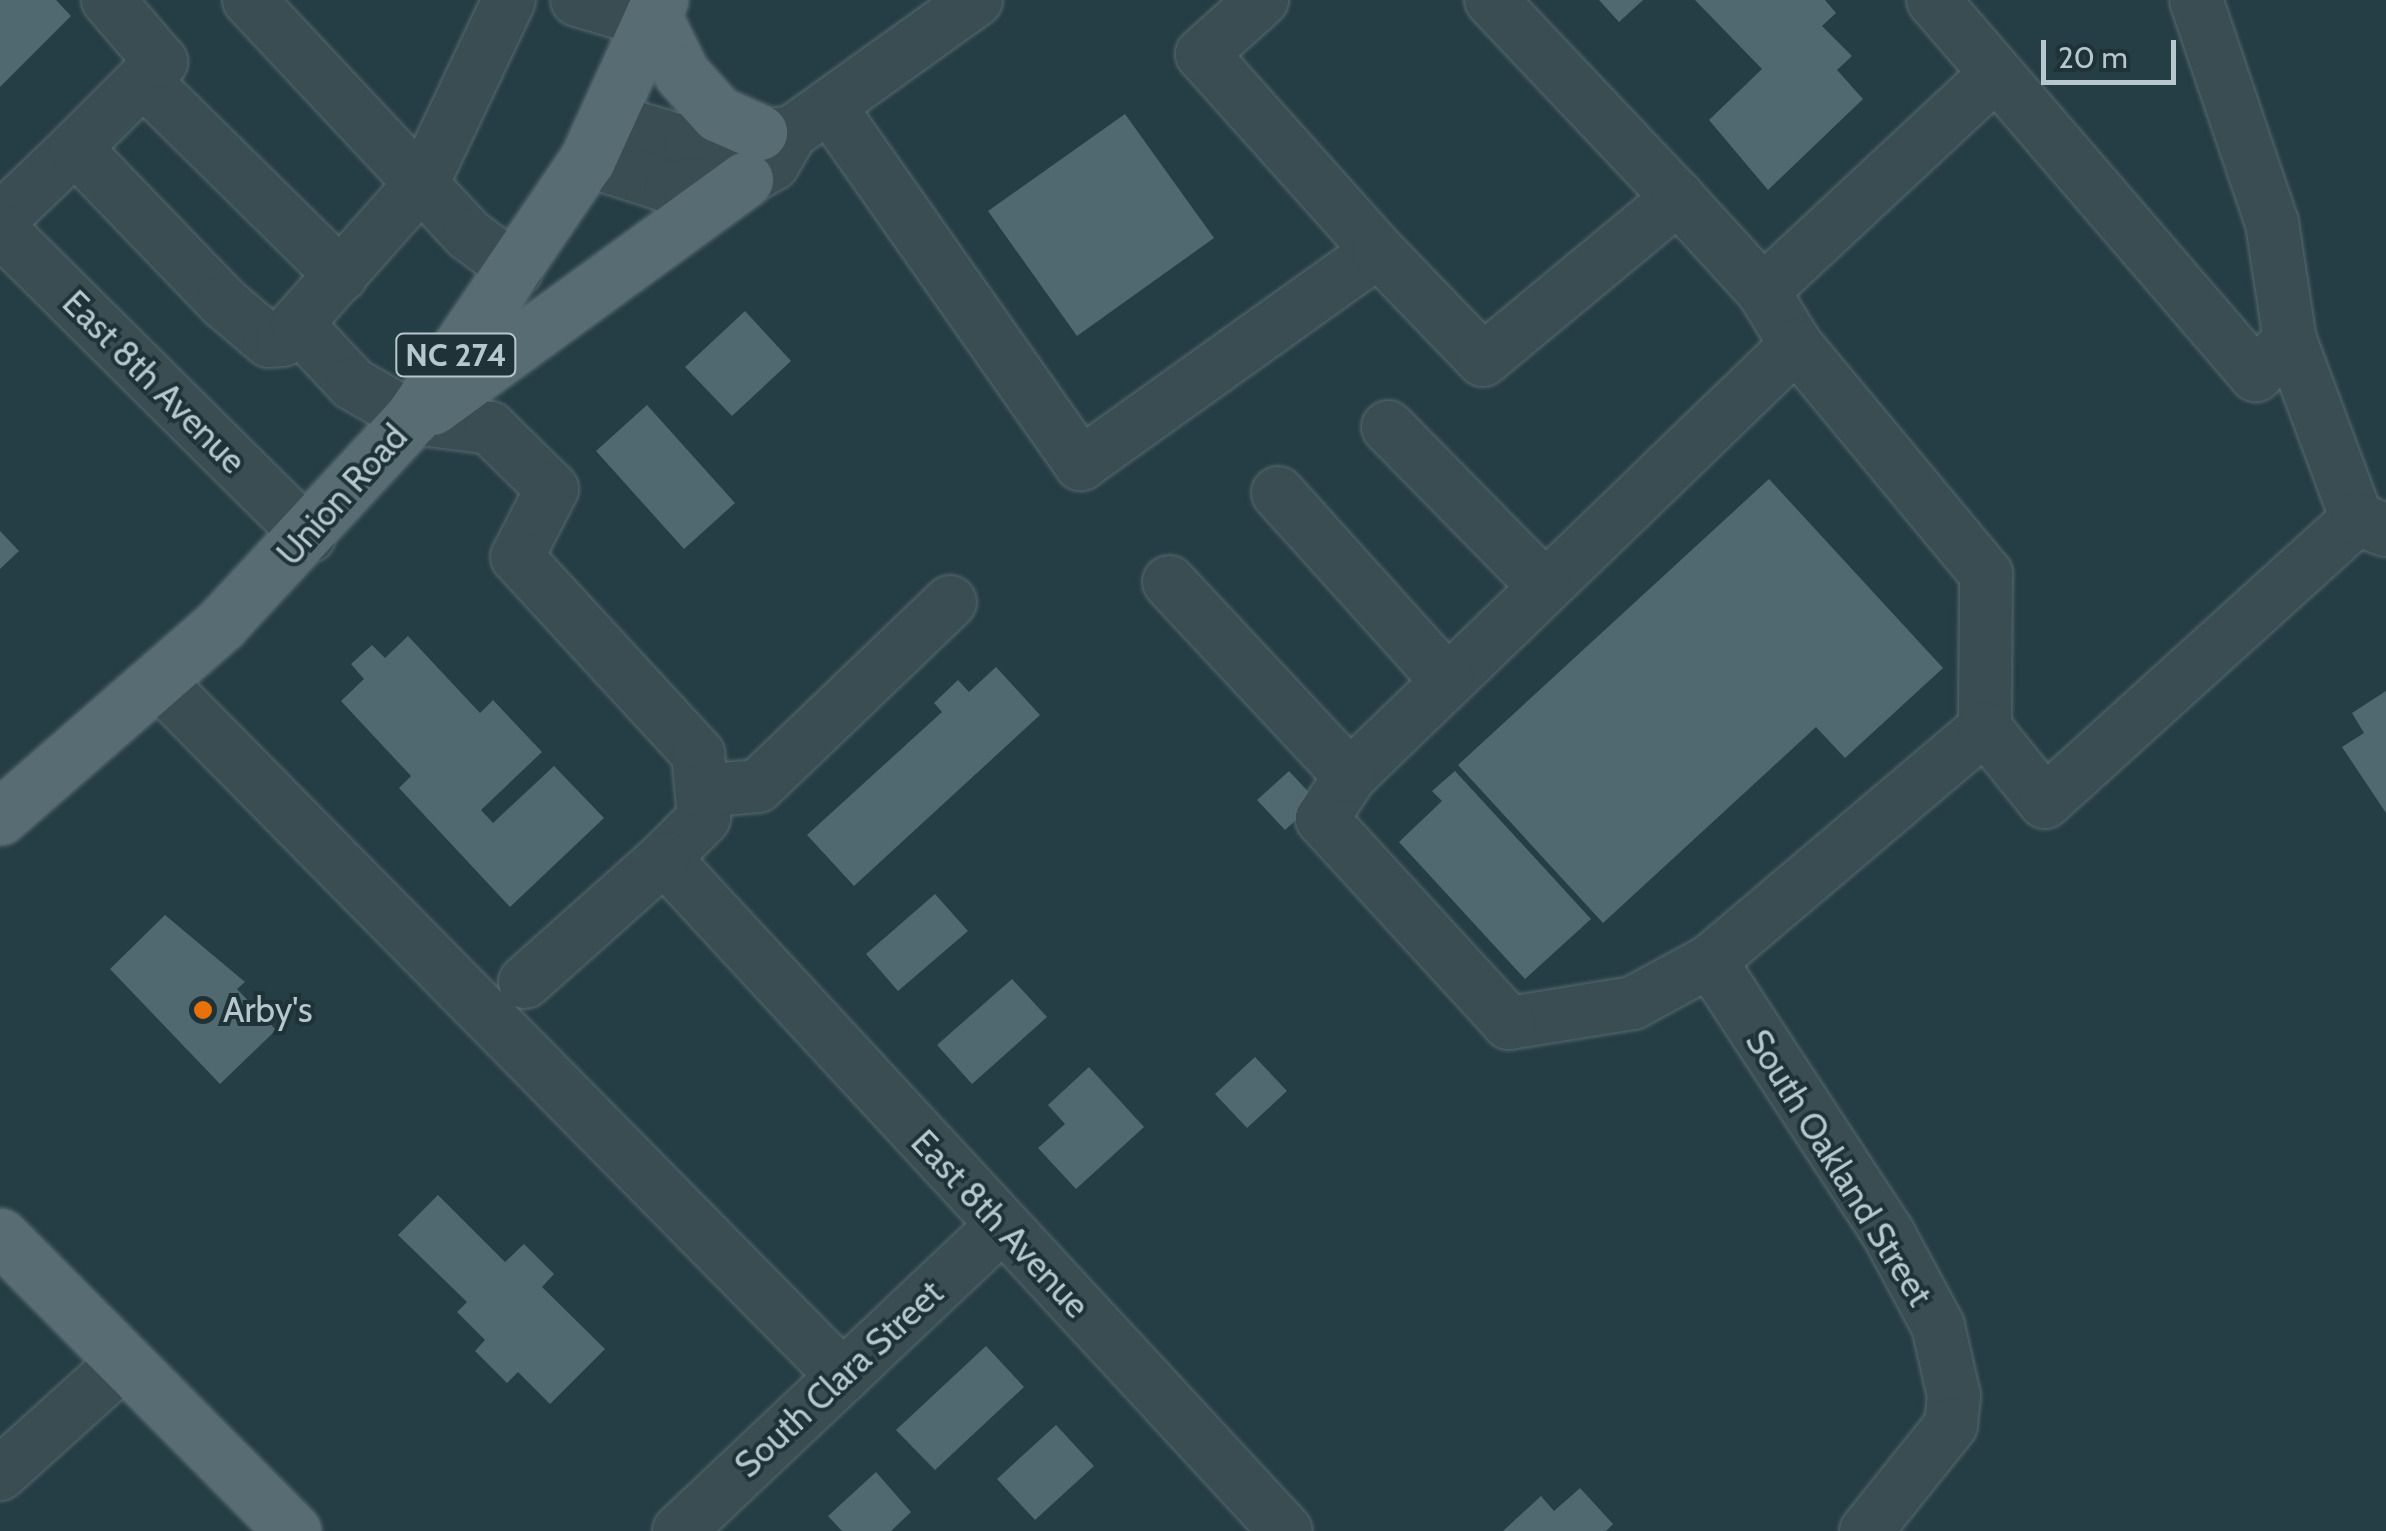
<!DOCTYPE html>
<style>
body{margin:0}
#map{position:relative;width:2386px;height:1531px;overflow:hidden;background:#253d44;font-family:Cabin,sans-serif}
div>[style]{position:absolute}
.building>*{inset:0;background:#506971}
.roads{filter:drop-shadow(0 0 2px #576a70) drop-shadow(0 0 2px #576a70)}
.minor>*{height:52px;margin:-26px;padding:0 26px;transform-origin:26px;border-radius:26px;background:#394d53}
.major>*{height:55px;margin:-27.5px;padding:0 27.5px;transform-origin:27.5px;border-radius:27.5px;background:#576c73}
.dots>*{width:28px;height:28px;translate:-50% -50%;box-sizing:border-box;border:5px solid #1e3238;border-radius:50%}
span{translate:-50% -50%;white-space:nowrap;text-align:center;line-height:1.15;-webkit-text-stroke:8px #1e3238;paint-order:stroke}
.shield-label span{padding:2px 8px;background:#1e3238;border:2px solid;border-radius:8px;-webkit-text-stroke-width:0}
.shield-label{font-size:32px;color:#b6c7cd;font-weight:700}
.street-label{font-size:35px;color:#b6c7cd}
.poi-label{font-size:35px;color:#b6c7cd}
.left{translate:0 -50%;text-align:left}
.scale{position:absolute;left:2041px;top:40px;width:135px;height:45px;box-sizing:border-box;border:5px solid #b6c7cd;border-top:0;padding-left:12px;font-size:30px;line-height:35px;white-space:nowrap;color:#b6c7cd;-webkit-text-stroke:8px #1e3238;paint-order:stroke}
</style>
<div id="map">
<div class="building">
<div style="clip-path:polygon(0 0,56px 0,71px 16px,0 87px)"></div>
<div style="clip-path:polygon(1599px 0,1643px 0,1619px 22px)"></div>
<div style="clip-path:polygon(1695px 0,1825px 0,1836px 13px,1822px 26px,1852px 56px,1837px 70px,1863px 99px,1768px 190px,1709px 120px,1762px 69px)"></div>
<div style="clip-path:polygon(1125px 114px,1214px 238px,1077px 336px,988px 211px)"></div>
<div style="clip-path:polygon(745px 311px,791px 361px,732px 416px,685px 367px)"></div>
<div style="clip-path:polygon(647px 405px,735px 503px,684px 549px,596px 451px)"></div>
<div style="clip-path:polygon(1769px 479px,1943px 668px,1845px 758px,1816px 727px,1603px 923px,1458px 765px)"></div>
<div style="clip-path:polygon(0 531px,19px 551px,0 569px)"></div>
<div style="clip-path:polygon(408px 636px,480px 713px,493px 700px,542px 752px,481px 810px,493px 823px,554px 766px,604px 818px,510px 907px,399px 788px,411px 776px,341px 701px,364px 679px,351px 664px,372px 645px,385px 658px)"></div>
<div style="clip-path:polygon(996px 667px,1040px 715px,854px 886px,807px 835px,942px 712px,934px 703px,958px 680px,969px 692px)"></div>
<div style="clip-path:polygon(2386px 691px,2386px 813px,2342px 747px,2364px 733px,2352px 713px)"></div>
<div style="clip-path:polygon(1289px 771px,1317px 801px,1285px 830px,1257px 800px)"></div>
<div style="clip-path:polygon(1455px 771px,1591px 919px,1525px 979px,1399px 842px,1442px 801px,1432px 791px)"></div>
<div style="clip-path:polygon(935px 894px,968px 931px,898px 991px,866px 954px)"></div>
<div style="clip-path:polygon(165px 915px,245px 982px,237px 989px,276px 1030px,220px 1084px,110px 969px)"></div>
<div style="clip-path:polygon(1012px 979px,1047px 1017px,972px 1084px,937px 1045px)"></div>
<div style="clip-path:polygon(1255px 1057px,1287px 1091px,1247px 1128px,1215px 1094px)"></div>
<div style="clip-path:polygon(1089px 1067px,1144px 1127px,1076px 1189px,1038px 1148px,1065px 1124px,1048px 1105px)"></div>
<div style="clip-path:polygon(438px 1195px,505px 1262px,524px 1244px,554px 1274px,542px 1287px,605px 1349px,550px 1404px,518px 1372px,507px 1383px,475px 1351px,485px 1340px,457px 1312px,467px 1302px,398px 1235px)"></div>
<div style="clip-path:polygon(986px 1346px,1024px 1387px,935px 1470px,896px 1430px)"></div>
<div style="clip-path:polygon(1056px 1425px,1094px 1466px,1035px 1520px,997px 1479px)"></div>
<div style="clip-path:polygon(876px 1472px,911px 1512px,891px 1531px,842px 1531px,828px 1516px)"></div>
<div style="clip-path:polygon(1580px 1488px,1613px 1524px,1606px 1531px,1503px 1531px,1541px 1496px,1554px 1511px)"></div>
</div>
<div class="roads">
<div class="minor">
<div style="left:249px;top:0;width:322px;rotate:46.9deg"></div>
<div style="left:469px;top:235px;width:59px;rotate:36.7deg"></div>
<div style="left:577px;top:0;width:77px;rotate:16.6deg"></div>
<div style="left:1491px;top:0;width:272px;rotate:46.6deg"></div>
<div style="left:1933px;top:0;width:495px;rotate:49.3deg"></div>
<div style="left:2256px;top:375px;width:49px;rotate:-45.8deg"></div>
<div style="left:2196px;top:0;width:236px;rotate:71.2deg"></div>
<div style="left:2272px;top:223px;width:118px;rotate:81.3deg"></div>
<div style="left:2290px;top:340px;width:191px;rotate:69.5deg"></div>
<div style="left:146px;top:83px;width:274px;rotate:44.6deg"></div>
<div style="left:829px;top:106px;width:438px;rotate:54.9deg"></div>
<div style="left:1081px;top:464px;width:365px;rotate:-35.6deg"></div>
<div style="left:1378px;top:251px;width:264px;rotate:-131.8deg"></div>
<div style="left:1202px;top:54px;width:81px;rotate:-42deg"></div>
<div style="left:606px;top:119px;width:88px;rotate:16.6deg"></div>
<div style="left:690px;top:144px;width:96px;rotate:-6.6deg"></div>
<div style="left:75px;top:148px;width:122px;rotate:-45deg"></div>
<div style="left:161px;top:62px;width:82px;rotate:-130.5deg"></div>
<div style="left:587px;top:160px;width:88px;rotate:17.8deg"></div>
<div style="left:671px;top:187px;width:74px;rotate:-5.4deg"></div>
<div style="left:745px;top:180px;width:32px;rotate:-30deg"></div>
<div style="left:773px;top:164px;width:36px;rotate:-60deg"></div>
<div style="left:791px;top:133px;width:228px;rotate:-35.7deg"></div>
<div style="left:0;top:220px;width:104px;rotate:-43.8deg"></div>
<div style="left:75px;top:148px;width:214px;rotate:46.1deg"></div>
<div style="left:223px;top:302px;width:60px;rotate:40.3deg"></div>
<div style="left:269px;top:341px;width:13px;rotate:-4deg"></div>
<div style="left:282px;top:340px;width:214px;rotate:-48.4deg"></div>
<div style="left:424px;top:180px;width:199px;rotate:-64.7deg"></div>
<div style="left:0;top:229px;width:436px;rotate:44.8deg"></div>
<div style="left:1378px;top:251px;width:151px;rotate:46.1deg"></div>
<div style="left:1483px;top:360px;width:254px;rotate:-39.7deg"></div>
<div style="left:1678px;top:198px;width:126px;rotate:47.6deg"></div>
<div style="left:1763px;top:291px;width:63px;rotate:58.6deg"></div>
<div style="left:1796px;top:345px;width:298px;rotate:50.3deg"></div>
<div style="left:1986px;top:574px;width:154px;rotate:90.4deg"></div>
<div style="left:1985px;top:728px;width:360px;rotate:139.7deg"></div>
<div style="left:1710px;top:961px;width:88px;rotate:151.4deg"></div>
<div style="left:1633px;top:1003px;width:126px;rotate:170.8deg"></div>
<div style="left:1509px;top:1023px;width:277px;rotate:-132.5deg"></div>
<div style="left:1322px;top:819px;width:51px;rotate:-56.9deg"></div>
<div style="left:1350px;top:776px;width:620px;rotate:-44.02deg"></div>
<div style="left:1763px;top:291px;width:317px;rotate:-43deg"></div>
<div style="left:297px;top:324px;width:82px;rotate:47deg"></div>
<div style="left:353px;top:384px;width:68px;rotate:30deg"></div>
<div style="left:412px;top:418px;width:79px;rotate:7.3deg"></div>
<div style="left:490px;top:428px;width:87px;rotate:44.5deg"></div>
<div style="left:552px;top:489px;width:76px;rotate:117.2deg"></div>
<div style="left:517px;top:557px;width:268px;rotate:47.4deg"></div>
<div style="left:698px;top:754px;width:64px;rotate:84.6deg"></div>
<div style="left:704px;top:818px;width:57px;rotate:135deg"></div>
<div style="left:664px;top:858px;width:916px;rotate:47.26deg"></div>
<div style="left:1388px;top:427px;width:224px;rotate:45.5deg"></div>
<div style="left:1278px;top:493px;width:253px;rotate:48deg"></div>
<div style="left:1169px;top:582px;width:265px;rotate:47deg"></div>
<div style="left:158px;top:681px;width:976px;rotate:45.42deg"></div>
<div style="left:1985px;top:728px;width:95px;rotate:51deg"></div>
<div style="left:2045px;top:802px;width:421px;rotate:-42.2deg"></div>
<div style="left:2357px;top:519px;width:31px;rotate:21deg"></div>
<div style="left:702px;top:791px;width:56px;rotate:-5.1deg"></div>
<div style="left:758px;top:786px;width:266px;rotate:-43.8deg"></div>
<div style="left:1710px;top:961px;width:325px;rotate:56.8deg"></div>
<div style="left:1888px;top:1233px;width:106px;rotate:61.7deg"></div>
<div style="left:1938px;top:1326px;width:72px;rotate:77.1deg"></div>
<div style="left:1954px;top:1396px;width:29px;rotate:96deg"></div>
<div style="left:1951px;top:1425px;width:136px;rotate:128.7deg"></div>
<div style="left:525px;top:982px;width:186px;rotate:-41.7deg"></div>
<div style="left:0;top:1474px;width:169px;rotate:-42.1deg"></div>
<div style="left:679px;top:1531px;width:442px;rotate:-43.4deg"></div>
</div>
<div class="major">
<div style="left:653px;top:15px;width:66px;rotate:63.8deg"></div>
<div style="left:682px;top:74px;width:54px;rotate:48deg"></div>
<div style="left:718px;top:114px;width:45px;rotate:23.7deg"></div>
<div style="left:432px;top:407px;width:387px;rotate:-36deg"></div>
<div style="left:0;top:817px;width:293px;rotate:-41.1deg"></div>
<div style="left:221px;top:624px;width:281px;rotate:-47.2deg"></div>
<div style="left:412px;top:418px;width:312px;rotate:-55.9deg"></div>
<div style="left:587px;top:160px;width:176px;rotate:-65.5deg"></div>
<div style="left:0;top:1236px;width:416px;rotate:45.2deg"></div>
</div>
</div>
<div class="dots">
<div style="left:203px;top:1010px;background:#e8710a"></div>
</div>
<div class="shield-label">
<span style="left:456px;top:355px">NC 274</span>
</div>
<div class="street-label">
<span style="left:154px;top:382px;rotate:45deg">East 8th Avenue</span>
<span style="left:342px;top:495px;rotate:-48deg">Union Road</span>
<span style="left:1839px;top:1168px;rotate:58deg">South Oakland Street</span>
<span style="left:1000px;top:1224px;rotate:47deg">East 8th Avenue</span>
<span style="left:839px;top:1379px;rotate:-43deg">South Clara Street</span>
</div>
<div class="poi-label">
<span class="left" style="left:223px;top:1010px">Arby's</span>
</div>
<div class="scale">20 m</div>
</div>
